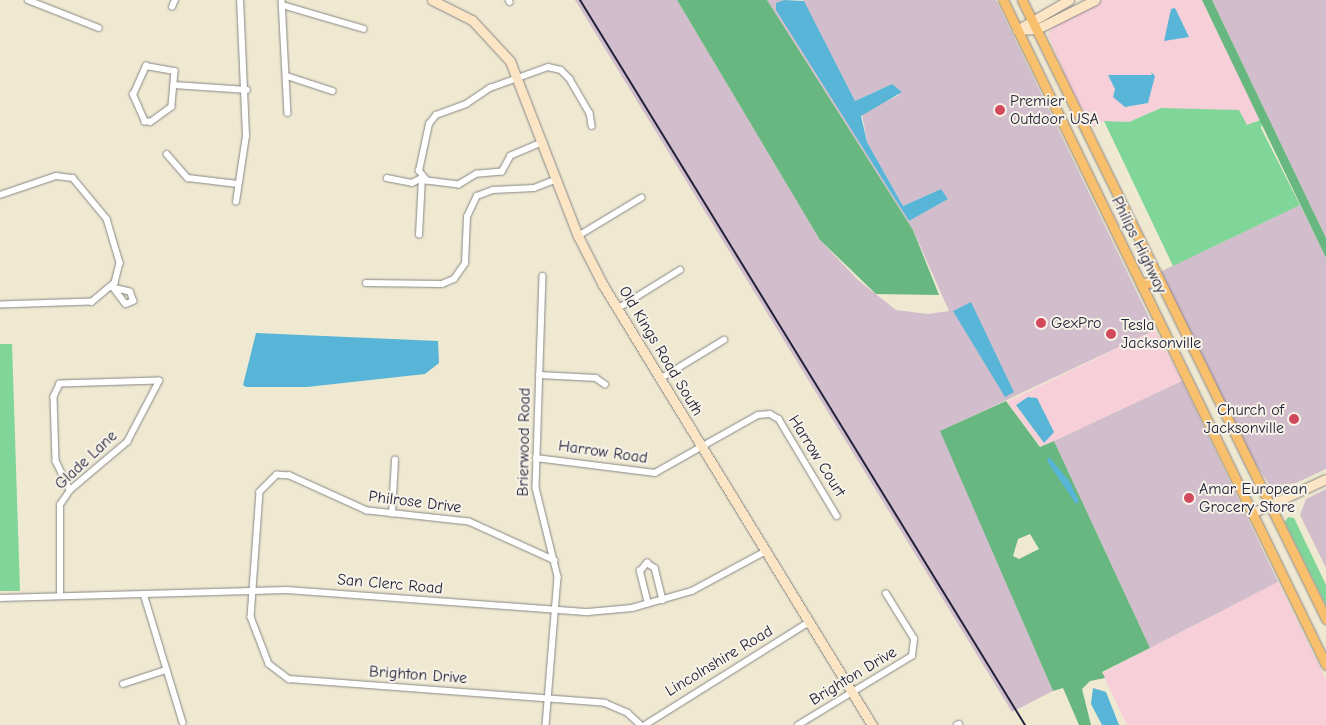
<!DOCTYPE html>
<style>
body{margin:0}
#map{position:relative;width:1326px;height:725px;overflow:hidden;background:#efe9d2;font-family:"Comic Neue",sans-serif}
div>[style]{position:absolute}
.built>*{inset:0;background:#f6cfd9}
.industrial>*{inset:0;background:#d1bdcb}
.green>*{inset:0;background:#80d598}
.forest>*{inset:0;background:#68b680}
.water>*{inset:0;background:#58b5d7}
.roads{filter:drop-shadow(0 0 1px #888686) drop-shadow(0 0 1px #888686)}
.street>*{height:5.5px;margin:-2.75px;padding:0 2.75px;transform-origin:2.75px;border-radius:2.75px;background:#fff}
.secondary>*{height:9px;margin:-4.5px;padding:0 4.5px;transform-origin:4.5px;border-radius:4.5px;background:#fce5c4}
.primary>*{height:9px;margin:-4.5px;padding:0 4.5px;transform-origin:4.5px;border-radius:4.5px;background:#f8bf6c}
.rail>*{height:2px;margin:-1px;padding:0 1px;transform-origin:1px;border-radius:1px;background:#22223b}
.dots>*{width:14px;height:14px;translate:-50% -50%;box-sizing:border-box;border:2px solid #f7f3e8;border-radius:50%}
span{translate:-50% -50%;white-space:nowrap;text-align:center;line-height:1.15;-webkit-text-stroke:4px #f7f3e8;paint-order:stroke}
.poi-label{font-size:16px;color:#22223b}
.left{translate:0 -50%;text-align:left}
.right{translate:-100% -50%;text-align:right}
.street-label{font-size:16px;color:#22223b}
</style>
<div id="map">
<div class="built">
<div style="clip-path:polygon(1103px 0,1202px 0,1263px 119px,1247px 125px,1161px 108px,1129px 122px,1104px 121px,1094px 127px,1073px 94px,1048px 35px,1054px 23px)"></div>
<div style="clip-path:polygon(evenodd,1155px 330px,1182px 381px,1041px 447px,1007px 402px,1155px 330px,1032px 396px,1043px 409px,1044px 443px,1016px 405px,1032px 396px)"></div>
<div style="clip-path:polygon(1278px 582px,1326px 680px,1326px 725px,1127px 725px,1102px 673px)"></div>
</div>
<div class="industrial">
<div style="clip-path:polygon(evenodd,575px 0,677px 0,820px 240px,858px 280px,896px 310px,928px 314px,949px 311px,913px 230px,767px 0,784px 0,776px 3px,909px 221px,948px 199px,941px 189px,903px 206px,867px 142px,862px 113px,899px 95px,892px 84px,855px 101px,803px 0,996px 0,1155px 330px,941px 431px,1053px 691px,1012px 712px,575px 0,971px 303px,1014px 392px,953px 311px,971px 303px)"></div>
<div style="clip-path:polygon(1212px 0,1326px 0,1326px 238px)"></div>
<div style="clip-path:polygon(1300px 205px,1326px 258px,1326px 469px,1296px 483px,1270px 486px,1248px 452px,1160px 272px)"></div>
<div style="clip-path:polygon(1182px 381px,1278px 582px,1150px 648px,1054px 441px)"></div>
<div style="clip-path:polygon(1326px 489px,1326px 568px,1300px 515px,1306px 499px)"></div>
</div>
<div class="green">
<div style="clip-path:polygon(1161px 108px,1239px 110px,1247px 125px,1263px 119px,1261px 128px,1300px 205px,1173px 266px,1104px 121px,1129px 122px)"></div>
<div style="clip-path:polygon(0 344px,12px 344px,20px 591px,0 591px)"></div>
<div style="clip-path:polygon(1288px 517px,1294px 518px,1326px 585px,1326px 605px,1285px 522px)"></div>
</div>
<div class="forest">
<div style="clip-path:polygon(677px 0,767px 0,913px 230px,939px 295px,876px 294px,820px 240px)"></div>
<div style="clip-path:polygon(1202px 0,1212px 0,1326px 238px,1326px 258px)"></div>
<div style="clip-path:polygon(evenodd,1006px 401px,1040px 447px,1054px 441px,1150px 648px,1102px 672px,1105px 678px,1090px 681px,1082px 689px,1091px 725px,1079px 725px,1063px 688px,1053px 691px,940px 431px,1006px 401px,1030px 534px,1039px 549px,1019px 559px,1013px 556px,1018px 539px,1030px 534px)"></div>
</div>
<div class="water">
<div style="clip-path:polygon(784px 0,804px 1px,855px 101px,892px 84px,902px 92px,861px 116px,867px 142px,903px 206px,941px 189px,948px 199px,909px 221px,776px 10px,776px 3px)"></div>
<div style="clip-path:polygon(1175px 8px,1189px 37px,1164px 41px,1171px 9px)"></div>
<div style="clip-path:polygon(1151px 72px,1155px 76px,1148px 103px,1125px 107px,1113px 97px,1115px 89px,1108px 75px,1152px 75px)"></div>
<div style="clip-path:polygon(971px 302px,1014px 392px,1005px 397px,953px 311px)"></div>
<div style="clip-path:polygon(256px 333px,438px 341px,439px 363px,425px 374px,307px 387px,246px 387px,243px 385px)"></div>
<div style="clip-path:polygon(1028px 397px,1037px 398px,1054px 432px,1044px 443px,1016px 405px)"></div>
<div style="clip-path:polygon(1049px 457px,1070px 482px,1079px 502px,1076px 504px,1047px 461px)"></div>
<div style="clip-path:polygon(1093px 688px,1106px 692px,1119px 725px,1102px 725px,1091px 704px)"></div>
</div>
<div class="roads">
<div class="street">
<div style="left:28px;top:0;width:76px;rotate:21.5deg"></div>
<div style="left:282px;top:0;width:113px;rotate:87deg"></div>
<div style="left:509px;top:0;width:2px;rotate:63deg"></div>
<div style="left:282px;top:5px;width:85px;rotate:16.3deg"></div>
<div style="left:172px;top:7px;width:8px;rotate:-67deg"></div>
<div style="left:146px;top:66px;width:29px;rotate:10deg"></div>
<div style="left:175px;top:71px;width:36px;rotate:95deg"></div>
<div style="left:172px;top:107px;width:26px;rotate:144deg"></div>
<div style="left:151px;top:122px;width:6px;rotate:180deg"></div>
<div style="left:145px;top:122px;width:30px;rotate:-114deg"></div>
<div style="left:133px;top:95px;width:32px;rotate:-66deg"></div>
<div style="left:287px;top:76px;width:48px;rotate:18.1deg"></div>
<div style="left:174px;top:85px;width:73px;rotate:3.9deg"></div>
<div style="left:544px;top:142px;width:36px;rotate:157deg"></div>
<div style="left:511px;top:156px;width:18px;rotate:119deg"></div>
<div style="left:502px;top:172px;width:25px;rotate:175deg"></div>
<div style="left:477px;top:174px;width:21px;rotate:149deg"></div>
<div style="left:459px;top:185px;width:32px;rotate:-173deg"></div>
<div style="left:427px;top:181px;width:13px;rotate:-129deg"></div>
<div style="left:419px;top:171px;width:48px;rotate:-78deg"></div>
<div style="left:429px;top:124px;width:11px;rotate:-52deg"></div>
<div style="left:436px;top:115px;width:32px;rotate:-20deg"></div>
<div style="left:466px;top:104px;width:29px;rotate:-34deg"></div>
<div style="left:490px;top:88px;width:62px;rotate:-19.9deg"></div>
<div style="left:548px;top:67px;width:13px;rotate:13deg"></div>
<div style="left:561px;top:70px;width:13px;rotate:45deg"></div>
<div style="left:570px;top:79px;width:39px;rotate:60deg"></div>
<div style="left:590px;top:113px;width:13px;rotate:81deg"></div>
<div style="left:167px;top:154px;width:32px;rotate:49deg"></div>
<div style="left:188px;top:178px;width:50px;rotate:6.8deg"></div>
<div style="left:387px;top:178px;width:25px;rotate:11deg"></div>
<div style="left:412px;top:183px;width:11px;rotate:-27deg"></div>
<div style="left:0;top:195px;width:59px;rotate:-18.7deg"></div>
<div style="left:56px;top:176px;width:17px;rotate:7deg"></div>
<div style="left:73px;top:178px;width:53px;rotate:50.3deg"></div>
<div style="left:107px;top:219px;width:46px;rotate:73.5deg"></div>
<div style="left:120px;top:263px;width:21px;rotate:104deg"></div>
<div style="left:115px;top:283px;width:30px;rotate:140deg"></div>
<div style="left:92px;top:302px;width:92px;rotate:178.1deg"></div>
<div style="left:236px;top:202px;width:67px;rotate:-81.4deg"></div>
<div style="left:246px;top:136px;width:136px;rotate:-92.5deg"></div>
<div style="left:419px;top:235px;width:57px;rotate:-87deg"></div>
<div style="left:578px;top:236px;width:74px;rotate:-31.1deg"></div>
<div style="left:543px;top:276px;width:212px;rotate:91.9deg"></div>
<div style="left:536px;top:488px;width:92px;rotate:76.1deg"></div>
<div style="left:558px;top:577px;width:148px;rotate:94.6deg"></div>
<div style="left:366px;top:283px;width:76px;rotate:0.8deg"></div>
<div style="left:442px;top:284px;width:13px;rotate:-23deg"></div>
<div style="left:454px;top:279px;width:19px;rotate:-55deg"></div>
<div style="left:465px;top:263px;width:46px;rotate:-87.5deg"></div>
<div style="left:467px;top:217px;width:23px;rotate:-65deg"></div>
<div style="left:477px;top:196px;width:17px;rotate:-21deg"></div>
<div style="left:493px;top:190px;width:41px;rotate:-2.8deg"></div>
<div style="left:534px;top:188px;width:25px;rotate:-21deg"></div>
<div style="left:113px;top:287px;width:21px;rotate:53deg"></div>
<div style="left:126px;top:304px;width:8px;rotate:-23deg"></div>
<div style="left:133px;top:301px;width:9px;rotate:-108deg"></div>
<div style="left:130px;top:292px;width:13px;rotate:-167deg"></div>
<div style="left:617px;top:309px;width:74px;rotate:-31.8deg"></div>
<div style="left:539px;top:375px;width:57px;rotate:3deg"></div>
<div style="left:596px;top:378px;width:11px;rotate:34deg"></div>
<div style="left:660px;top:379px;width:75px;rotate:-31.4deg"></div>
<div style="left:536px;top:458px;width:120px;rotate:7.2deg"></div>
<div style="left:655px;top:473px;width:118px;rotate:-29.4deg"></div>
<div style="left:758px;top:415px;width:12px;rotate:-5deg"></div>
<div style="left:770px;top:414px;width:10px;rotate:29deg"></div>
<div style="left:779px;top:419px;width:113px;rotate:59.1deg"></div>
<div style="left:392px;top:514px;width:54px;rotate:-86.8deg"></div>
<div style="left:555px;top:561px;width:94px;rotate:-155.6deg"></div>
<div style="left:469px;top:522px;width:103px;rotate:-173.8deg"></div>
<div style="left:367px;top:511px;width:85px;rotate:-155.6deg"></div>
<div style="left:290px;top:476px;width:13px;rotate:-176deg"></div>
<div style="left:277px;top:475px;width:24px;rotate:135deg"></div>
<div style="left:260px;top:492px;width:125px;rotate:94.1deg"></div>
<div style="left:251px;top:617px;width:50px;rotate:69deg"></div>
<div style="left:269px;top:664px;width:25px;rotate:37deg"></div>
<div style="left:289px;top:679px;width:317px;rotate:4.3deg"></div>
<div style="left:605px;top:703px;width:25px;rotate:23deg"></div>
<div style="left:628px;top:713px;width:18px;rotate:43deg"></div>
<div style="left:144px;top:594px;width:134px;rotate:73.1deg"></div>
<div style="left:60px;top:596px;width:91px;rotate:-90deg"></div>
<div style="left:60px;top:505px;width:18px;rotate:-56deg"></div>
<div style="left:70px;top:490px;width:75px;rotate:-40.1deg"></div>
<div style="left:127px;top:442px;width:69px;rotate:-62.3deg"></div>
<div style="left:159px;top:381px;width:99px;rotate:178.3deg"></div>
<div style="left:60px;top:384px;width:14px;rotate:115deg"></div>
<div style="left:54px;top:397px;width:64px;rotate:88.2deg"></div>
<div style="left:56px;top:461px;width:32px;rotate:64deg"></div>
<div style="left:0;top:598px;width:287px;rotate:-1.6deg"></div>
<div style="left:287px;top:590px;width:302px;rotate:4.2deg"></div>
<div style="left:588px;top:612px;width:44px;rotate:-5.2deg"></div>
<div style="left:632px;top:608px;width:62px;rotate:-15.8deg"></div>
<div style="left:692px;top:591px;width:84px;rotate:-28.4deg"></div>
<div style="left:648px;top:604px;width:34px;rotate:-104deg"></div>
<div style="left:640px;top:571px;width:11px;rotate:-49deg"></div>
<div style="left:647px;top:563px;width:9px;rotate:32deg"></div>
<div style="left:655px;top:568px;width:33px;rotate:76deg"></div>
<div style="left:123px;top:684px;width:45px;rotate:-18deg"></div>
<div style="left:645px;top:725px;width:194px;rotate:-32.1deg"></div>
<div style="left:798px;top:725px;width:133px;rotate:-31.2deg"></div>
<div style="left:912px;top:656px;width:17px;rotate:-83deg"></div>
<div style="left:914px;top:639px;width:53px;rotate:-121.9deg"></div>
<div style="left:957px;top:725px;width:2px;rotate:-27deg"></div>
</div>
<div class="secondary">
<div style="left:432px;top:0;width:45px;rotate:26.6deg"></div>
<div style="left:472px;top:20px;width:56px;rotate:47.2deg"></div>
<div style="left:510px;top:61px;width:188px;rotate:68.8deg"></div>
<div style="left:578px;top:236px;width:55px;rotate:63deg"></div>
<div style="left:603px;top:285px;width:516px;rotate:58.56deg"></div>
<div style="left:1017px;top:30px;width:20px;rotate:-3deg"></div>
<div style="left:1037px;top:29px;width:65px;rotate:-26.6deg"></div>
<div style="left:1017px;top:30px;width:60px;rotate:-30deg"></div>
<div style="left:1252px;top:513px;width:81px;rotate:-24.7deg"></div>
</div>
<div class="primary">
<div style="left:1003px;top:0;width:739px;rotate:64.09deg"></div>
<div style="left:1022px;top:0;width:690px;rotate:63.84deg"></div>
<div style="left:1140px;top:282px;width:21px;rotate:5deg"></div>
</div>
</div>
<div class="rail">
<div style="left:580px;top:0;width:851px;rotate:58.46deg"></div>
</div>
<div class="dots">
<div style="left:1000px;top:110px;background:#d1495b"></div>
<div style="left:1041px;top:323px;background:#d1495b"></div>
<div style="left:1111px;top:334px;background:#d1495b"></div>
<div style="left:1294px;top:419px;background:#d1495b"></div>
<div style="left:1189px;top:498px;background:#d1495b"></div>
</div>
<div class="poi-label">
<span class="left" style="left:1010px;top:110px">Premier<br>Outdoor USA</span>
<span class="left" style="left:1051px;top:323px">GexPro</span>
<span class="left" style="left:1121px;top:334px">Tesla<br>Jacksonville</span>
<span class="right" style="left:1284px;top:419px">Church of<br>Jacksonville</span>
<span class="left" style="left:1199px;top:498px">Amar European<br>Grocery Store</span>
</div>
<div class="street-label">
<span style="left:1139px;top:245px;rotate:64deg">Philips Highway</span>
<span style="left:661px;top:351px;rotate:59deg">Old Kings Road South</span>
<span style="left:524px;top:442px;rotate:-89deg">Brierwood Road</span>
<span style="left:603px;top:452px;rotate:8deg">Harrow Road</span>
<span style="left:817px;top:456px;rotate:58deg">Harrow Court</span>
<span style="left:86px;top:460px;rotate:-43deg">Glade Lane</span>
<span style="left:415px;top:502px;rotate:7deg">Philrose Drive</span>
<span style="left:390px;top:584px;rotate:5deg">San Clerc Road</span>
<span style="left:719px;top:661px;rotate:-31deg">Lincolnshire Road</span>
<span style="left:418px;top:675px;rotate:4deg">Brighton Drive</span>
<span style="left:853px;top:676px;rotate:-31deg">Brighton Drive</span>
</div>
</div>
